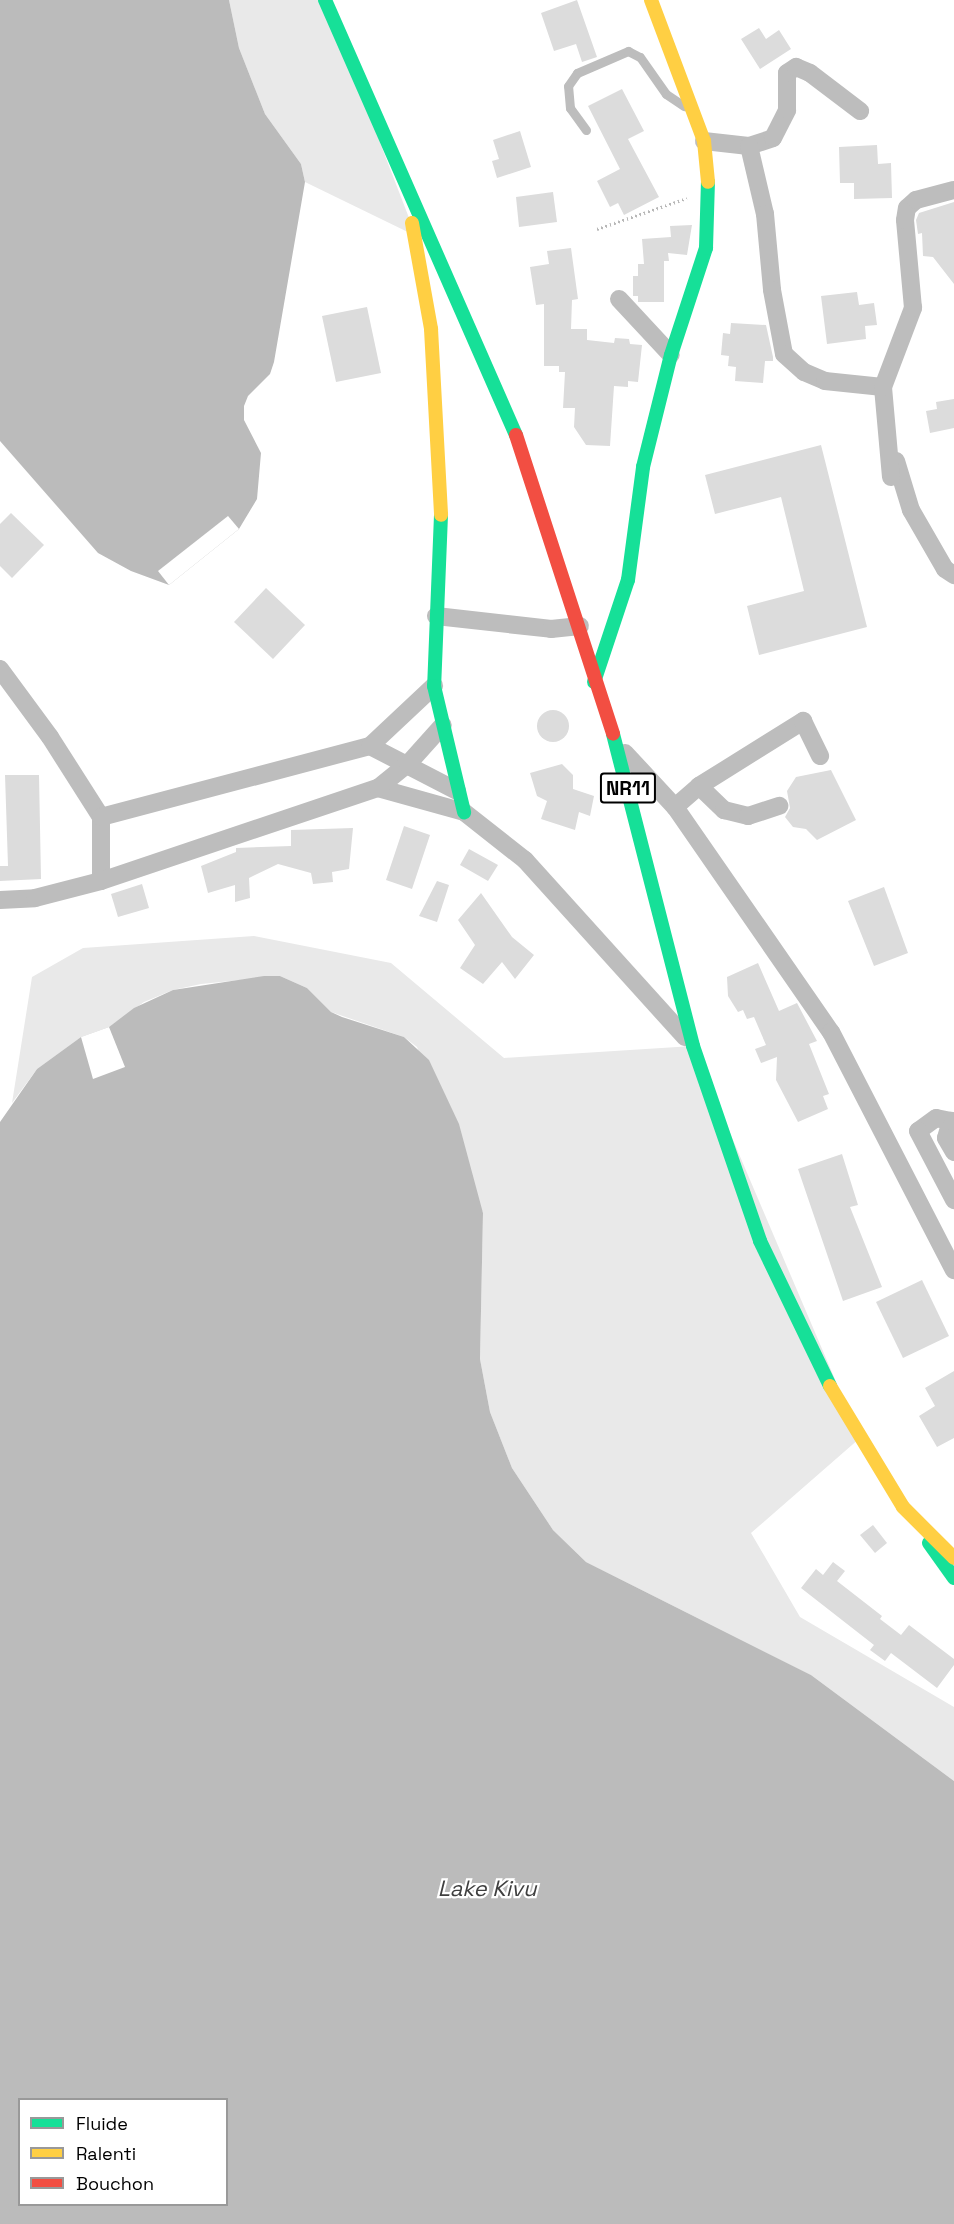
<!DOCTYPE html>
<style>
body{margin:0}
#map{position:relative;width:954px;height:2224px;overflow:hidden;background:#fff;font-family:"Space Grotesk",sans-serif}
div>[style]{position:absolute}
.green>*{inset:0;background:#e9e9e9}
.water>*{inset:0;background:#bbb}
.pier>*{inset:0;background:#fff}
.building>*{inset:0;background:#dcdcdc}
.round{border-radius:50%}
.path>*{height:3px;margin-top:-1.5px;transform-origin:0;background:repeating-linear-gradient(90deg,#b8b8b8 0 1.5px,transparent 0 4.5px)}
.lane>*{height:9px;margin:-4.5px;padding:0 4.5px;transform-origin:4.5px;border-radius:4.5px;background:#bdbdbd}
.street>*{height:18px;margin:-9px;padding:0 9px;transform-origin:9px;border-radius:9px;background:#bdbdbd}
.fast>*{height:14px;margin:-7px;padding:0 7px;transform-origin:7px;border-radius:7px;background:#16e098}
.slow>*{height:14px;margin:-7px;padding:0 7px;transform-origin:7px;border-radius:7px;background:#ffcf43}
.jam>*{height:14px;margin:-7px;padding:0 7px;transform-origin:7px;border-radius:7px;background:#f24e42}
span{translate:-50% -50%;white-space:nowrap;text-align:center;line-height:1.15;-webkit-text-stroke:4.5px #fff;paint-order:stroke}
.shield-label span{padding:2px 4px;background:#fff;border:2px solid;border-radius:4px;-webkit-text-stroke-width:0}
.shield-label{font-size:20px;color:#000;font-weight:700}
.water-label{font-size:22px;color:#3f3f3f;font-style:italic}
.legend{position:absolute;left:18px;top:2098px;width:210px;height:108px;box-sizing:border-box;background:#fff;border:2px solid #999;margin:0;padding:8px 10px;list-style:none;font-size:18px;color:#000}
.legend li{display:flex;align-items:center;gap:12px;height:30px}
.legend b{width:30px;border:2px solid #999}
</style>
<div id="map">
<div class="green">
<div style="clip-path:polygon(229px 0,325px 0,416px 236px,305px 182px,301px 164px,265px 114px,239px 48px)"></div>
<div style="clip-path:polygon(254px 936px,391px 963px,504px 1058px,693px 1046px,860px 1438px,751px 1533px,800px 1617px,954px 1707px,954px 1781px,811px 1675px,586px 1562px,553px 1530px,512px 1468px,490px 1412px,480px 1359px,483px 1213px,417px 1047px,404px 1037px,331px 1012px,307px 988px,280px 976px,201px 984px,173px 990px,144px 1002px,109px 1027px,81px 1037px,37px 1069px,12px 1103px,32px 977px,83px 948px)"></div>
</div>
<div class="water">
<div style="clip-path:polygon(0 0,229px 0,239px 48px,265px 114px,301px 164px,305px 182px,274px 362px,270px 374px,248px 396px,244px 406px,244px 420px,261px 453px,257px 499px,239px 529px,169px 585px,131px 571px,98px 553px,0 441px)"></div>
<div style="clip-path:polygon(evenodd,264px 976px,280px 976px,307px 988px,331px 1012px,342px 1017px,404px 1037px,429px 1060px,459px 1124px,483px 1213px,480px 1359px,490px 1412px,512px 1468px,553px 1530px,586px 1562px,811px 1675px,954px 1781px,954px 2224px,0 2224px,0 1122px,37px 1069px,81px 1037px,109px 1027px,134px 1008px,173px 990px,264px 976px,20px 2100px,226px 2100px,226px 2204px,20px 2204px,20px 2100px)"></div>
</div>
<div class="pier">
<div style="clip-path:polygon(228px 516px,239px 529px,169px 585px,158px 571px)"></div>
<div style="clip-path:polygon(109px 1027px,125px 1067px,93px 1079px,81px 1037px)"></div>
</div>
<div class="building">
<div style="clip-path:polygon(577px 0,597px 57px,582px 62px,576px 44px,554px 51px,541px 13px)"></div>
<div style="clip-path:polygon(759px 28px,766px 39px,779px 30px,791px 49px,760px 69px,741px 39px)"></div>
<div style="clip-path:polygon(622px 89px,644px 131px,628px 139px,659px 197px,624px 215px,618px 203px,610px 207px,597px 181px,620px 169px,588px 106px)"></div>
<div style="clip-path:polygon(520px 131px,531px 167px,497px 178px,492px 161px,499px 159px,493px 140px)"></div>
<div style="clip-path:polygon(877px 145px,878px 164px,891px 163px,892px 198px,854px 199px,854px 183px,840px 183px,839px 147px)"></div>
<div style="clip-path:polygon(553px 192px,557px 222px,519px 227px,516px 197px)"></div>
<div style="clip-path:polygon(954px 202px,954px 284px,933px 257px,923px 256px,922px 233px,918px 234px,916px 220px,919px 213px)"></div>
<div style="clip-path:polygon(692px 225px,687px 255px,668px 253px,669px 261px,664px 261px,664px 302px,638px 302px,638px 296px,633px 296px,633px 276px,638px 276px,638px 264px,644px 264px,642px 239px,671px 237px,670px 226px)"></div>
<div style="clip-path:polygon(571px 248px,578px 299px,572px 300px,571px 329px,587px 329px,587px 340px,614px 343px,615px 338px,629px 339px,630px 344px,642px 345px,638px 382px,628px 381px,628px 387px,614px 386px,610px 446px,586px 445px,574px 427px,575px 408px,563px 408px,565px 372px,559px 372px,559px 366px,544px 366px,544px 304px,536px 305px,530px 267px,549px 264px,547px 251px)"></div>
<div style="clip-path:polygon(857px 292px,859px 305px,874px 303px,877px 325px,865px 326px,866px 339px,827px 344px,821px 296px)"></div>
<div style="clip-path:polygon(367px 307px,381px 373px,336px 382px,322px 316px)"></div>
<div style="clip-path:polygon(731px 323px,766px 325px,773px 357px,773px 361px,765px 361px,763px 383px,735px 381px,736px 367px,728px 366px,729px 356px,721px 355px,723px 333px,730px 334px)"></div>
<div style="clip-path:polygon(954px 399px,954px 428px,930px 433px,926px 411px,937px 409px,936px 402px)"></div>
<div style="clip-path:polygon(821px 445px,867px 627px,759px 655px,747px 606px,804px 591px,781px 497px,715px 514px,705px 475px)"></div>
<div style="clip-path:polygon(11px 513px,44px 545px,12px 578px,0 566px,0 524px)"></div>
<div style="clip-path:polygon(266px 588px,305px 625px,273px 659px,234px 622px)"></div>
<div class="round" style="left:537px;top:710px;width:32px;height:32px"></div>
<div style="clip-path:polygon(562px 764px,573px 775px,573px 789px,594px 796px,590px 816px,579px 812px,575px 830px,541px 819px,547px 801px,537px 796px,530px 773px)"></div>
<div style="clip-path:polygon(831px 770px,856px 820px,817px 840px,806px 829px,793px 827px,785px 817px,790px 808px,787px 791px,796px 777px)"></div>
<div style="clip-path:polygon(5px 775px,39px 775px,41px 879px,0 881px,0 866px,8px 866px)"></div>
<div style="clip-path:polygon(404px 826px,430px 835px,412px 889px,386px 880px)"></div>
<div style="clip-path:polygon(353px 828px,349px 869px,332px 872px,333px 882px,313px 884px,311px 873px,278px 864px,249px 878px,250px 898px,235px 902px,235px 885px,208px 893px,201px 866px,236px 852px,236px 848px,291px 846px,291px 830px)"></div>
<div style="clip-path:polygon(469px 849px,498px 865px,488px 881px,460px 865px)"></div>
<div style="clip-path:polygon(437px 881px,449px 885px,437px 922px,419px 916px)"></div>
<div style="clip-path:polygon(142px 884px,149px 908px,118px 917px,111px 894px)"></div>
<div style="clip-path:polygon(884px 887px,908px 953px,874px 966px,848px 901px)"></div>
<div style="clip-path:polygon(481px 893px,512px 937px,534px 955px,515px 979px,502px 962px,483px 984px,460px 968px,475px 945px,458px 920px)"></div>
<div style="clip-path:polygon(758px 963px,779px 1011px,797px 1003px,817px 1041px,809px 1044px,829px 1094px,823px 1096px,828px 1109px,798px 1122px,776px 1080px,777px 1057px,761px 1063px,755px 1049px,766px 1045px,754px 1017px,747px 1019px,743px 1010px,738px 1012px,728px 996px,727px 977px)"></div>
<div style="clip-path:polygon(842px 1154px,858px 1205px,850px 1207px,882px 1287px,843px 1301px,798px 1169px)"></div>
<div style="clip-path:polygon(922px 1280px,949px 1336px,903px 1358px,876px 1302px)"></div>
<div style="clip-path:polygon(954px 1371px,954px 1438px,937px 1447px,919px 1416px,935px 1406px,925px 1388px)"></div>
<div style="clip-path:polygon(873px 1525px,887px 1543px,875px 1553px,860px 1535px)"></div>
<div style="clip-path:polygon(833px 1562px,845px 1571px,837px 1581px,882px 1616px,880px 1619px,901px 1635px,909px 1625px,954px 1659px,954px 1665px,937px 1688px,891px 1653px,885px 1661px,870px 1650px,874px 1645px,801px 1588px,816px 1569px,823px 1575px)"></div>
</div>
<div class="path">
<div style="left:597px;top:229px;width:95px;rotate:-19deg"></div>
</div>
<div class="lane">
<div style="left:586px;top:130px;width:27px;rotate:-126deg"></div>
<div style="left:570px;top:108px;width:22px;rotate:-95deg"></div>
<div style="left:568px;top:86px;width:16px;rotate:-55deg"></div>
<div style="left:577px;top:73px;width:56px;rotate:-23.3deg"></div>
<div style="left:628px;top:51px;width:13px;rotate:27deg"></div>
<div style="left:640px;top:57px;width:45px;rotate:54.9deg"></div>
<div style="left:666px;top:94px;width:22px;rotate:34deg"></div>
</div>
<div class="street">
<div style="left:704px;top:141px;width:45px;rotate:6.3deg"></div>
<div style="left:749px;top:146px;width:25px;rotate:-18deg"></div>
<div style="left:773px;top:138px;width:31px;rotate:-63deg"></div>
<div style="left:787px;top:110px;width:37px;rotate:-90deg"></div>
<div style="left:787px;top:73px;width:11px;rotate:-34deg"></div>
<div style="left:796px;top:67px;width:15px;rotate:23deg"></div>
<div style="left:810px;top:73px;width:63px;rotate:37.2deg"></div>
<div style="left:749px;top:146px;width:70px;rotate:76.8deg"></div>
<div style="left:765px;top:214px;width:76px;rotate:84.7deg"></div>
<div style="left:772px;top:290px;width:65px;rotate:79.4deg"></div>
<div style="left:784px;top:354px;width:27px;rotate:42deg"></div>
<div style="left:804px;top:372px;width:23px;rotate:23deg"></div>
<div style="left:825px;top:381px;width:58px;rotate:5.9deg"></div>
<div style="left:619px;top:299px;width:76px;rotate:47.1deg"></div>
<div style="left:896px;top:461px;width:51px;rotate:73deg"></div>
<div style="left:911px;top:510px;width:68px;rotate:60deg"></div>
<div style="left:945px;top:569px;width:11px;rotate:34deg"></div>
<div style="left:891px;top:477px;width:90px;rotate:-95.1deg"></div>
<div style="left:883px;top:387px;width:85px;rotate:-69.2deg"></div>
<div style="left:913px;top:308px;width:88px;rotate:-95.2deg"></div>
<div style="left:905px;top:220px;width:12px;rotate:-81deg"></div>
<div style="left:907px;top:208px;width:12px;rotate:-42deg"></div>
<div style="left:916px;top:200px;width:39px;rotate:-15deg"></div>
<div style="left:436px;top:616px;width:116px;rotate:6.4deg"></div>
<div style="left:551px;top:629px;width:29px;rotate:-6deg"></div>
<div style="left:0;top:669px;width:84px;rotate:53.7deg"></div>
<div style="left:50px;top:737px;width:95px;rotate:57.5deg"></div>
<div style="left:101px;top:817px;width:64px;rotate:90deg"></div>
<div style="left:370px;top:746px;width:98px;rotate:27.3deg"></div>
<div style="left:625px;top:753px;width:74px;rotate:47.2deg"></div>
<div style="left:675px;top:807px;width:274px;rotate:55.3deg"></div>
<div style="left:831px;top:1032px;width:268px;rotate:62.7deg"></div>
<div style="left:699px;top:786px;width:123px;rotate:-32deg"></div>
<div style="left:803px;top:721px;width:39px;rotate:64deg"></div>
<div style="left:378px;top:788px;width:89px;rotate:15.6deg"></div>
<div style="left:464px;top:812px;width:78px;rotate:38.2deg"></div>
<div style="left:525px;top:860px;width:239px;rotate:47.9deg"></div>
<div style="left:675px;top:807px;width:32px;rotate:-41deg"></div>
<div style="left:699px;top:786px;width:35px;rotate:44deg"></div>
<div style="left:724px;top:810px;width:25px;rotate:14deg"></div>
<div style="left:748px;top:816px;width:33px;rotate:-18deg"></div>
<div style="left:101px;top:817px;width:278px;rotate:-14.8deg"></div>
<div style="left:370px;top:746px;width:88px;rotate:-43.2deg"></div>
<div style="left:0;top:900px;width:35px;rotate:-3deg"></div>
<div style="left:35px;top:898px;width:68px;rotate:-14.4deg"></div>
<div style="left:101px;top:881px;width:292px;rotate:-18.6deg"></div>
<div style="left:378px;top:788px;width:38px;rotate:-39deg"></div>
<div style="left:408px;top:764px;width:52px;rotate:-48.1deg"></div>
<div style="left:954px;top:1152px;width:16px;rotate:-120deg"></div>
<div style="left:946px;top:1138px;width:18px;rotate:-74deg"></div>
<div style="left:951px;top:1121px;width:15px;rotate:-169deg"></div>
<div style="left:936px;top:1118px;width:22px;rotate:144deg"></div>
<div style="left:918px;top:1131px;width:78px;rotate:62.4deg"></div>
</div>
<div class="fast">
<div style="left:325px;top:0;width:475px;rotate:66.3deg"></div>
<div style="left:441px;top:515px;width:171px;rotate:92.3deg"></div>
<div style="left:434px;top:686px;width:130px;rotate:76.6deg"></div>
<div style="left:594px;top:682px;width:108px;rotate:-71.6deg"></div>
<div style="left:628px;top:580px;width:114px;rotate:-82.4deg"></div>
<div style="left:643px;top:467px;width:115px;rotate:-76deg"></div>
<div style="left:671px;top:355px;width:113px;rotate:-71.9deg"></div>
<div style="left:706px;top:248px;width:66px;rotate:-88.3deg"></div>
<div style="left:613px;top:734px;width:322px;rotate:75.6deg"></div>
<div style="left:693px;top:1046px;width:206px;rotate:71deg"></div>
<div style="left:760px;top:1241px;width:161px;rotate:64.2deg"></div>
<div style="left:929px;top:1543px;width:43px;rotate:54.5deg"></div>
</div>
<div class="slow">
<div style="left:651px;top:0;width:151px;rotate:69.4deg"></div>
<div style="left:704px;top:141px;width:41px;rotate:84.4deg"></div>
<div style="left:412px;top:223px;width:108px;rotate:79.8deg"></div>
<div style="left:431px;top:329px;width:186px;rotate:86.9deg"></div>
<div style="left:830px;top:1386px;width:141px;rotate:58.9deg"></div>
<div style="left:903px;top:1507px;width:72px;rotate:45deg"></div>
</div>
<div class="jam">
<div style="left:516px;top:435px;width:314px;rotate:72deg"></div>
</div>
<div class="shield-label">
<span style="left:628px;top:788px">NR11</span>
</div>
<div class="water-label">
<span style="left:487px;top:1889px">Lake Kivu</span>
</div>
<ul class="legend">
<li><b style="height:8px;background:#16e098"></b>Fluide</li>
<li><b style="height:8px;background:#ffcf43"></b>Ralenti</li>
<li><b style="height:8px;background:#f24e42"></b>Bouchon</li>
</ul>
</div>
